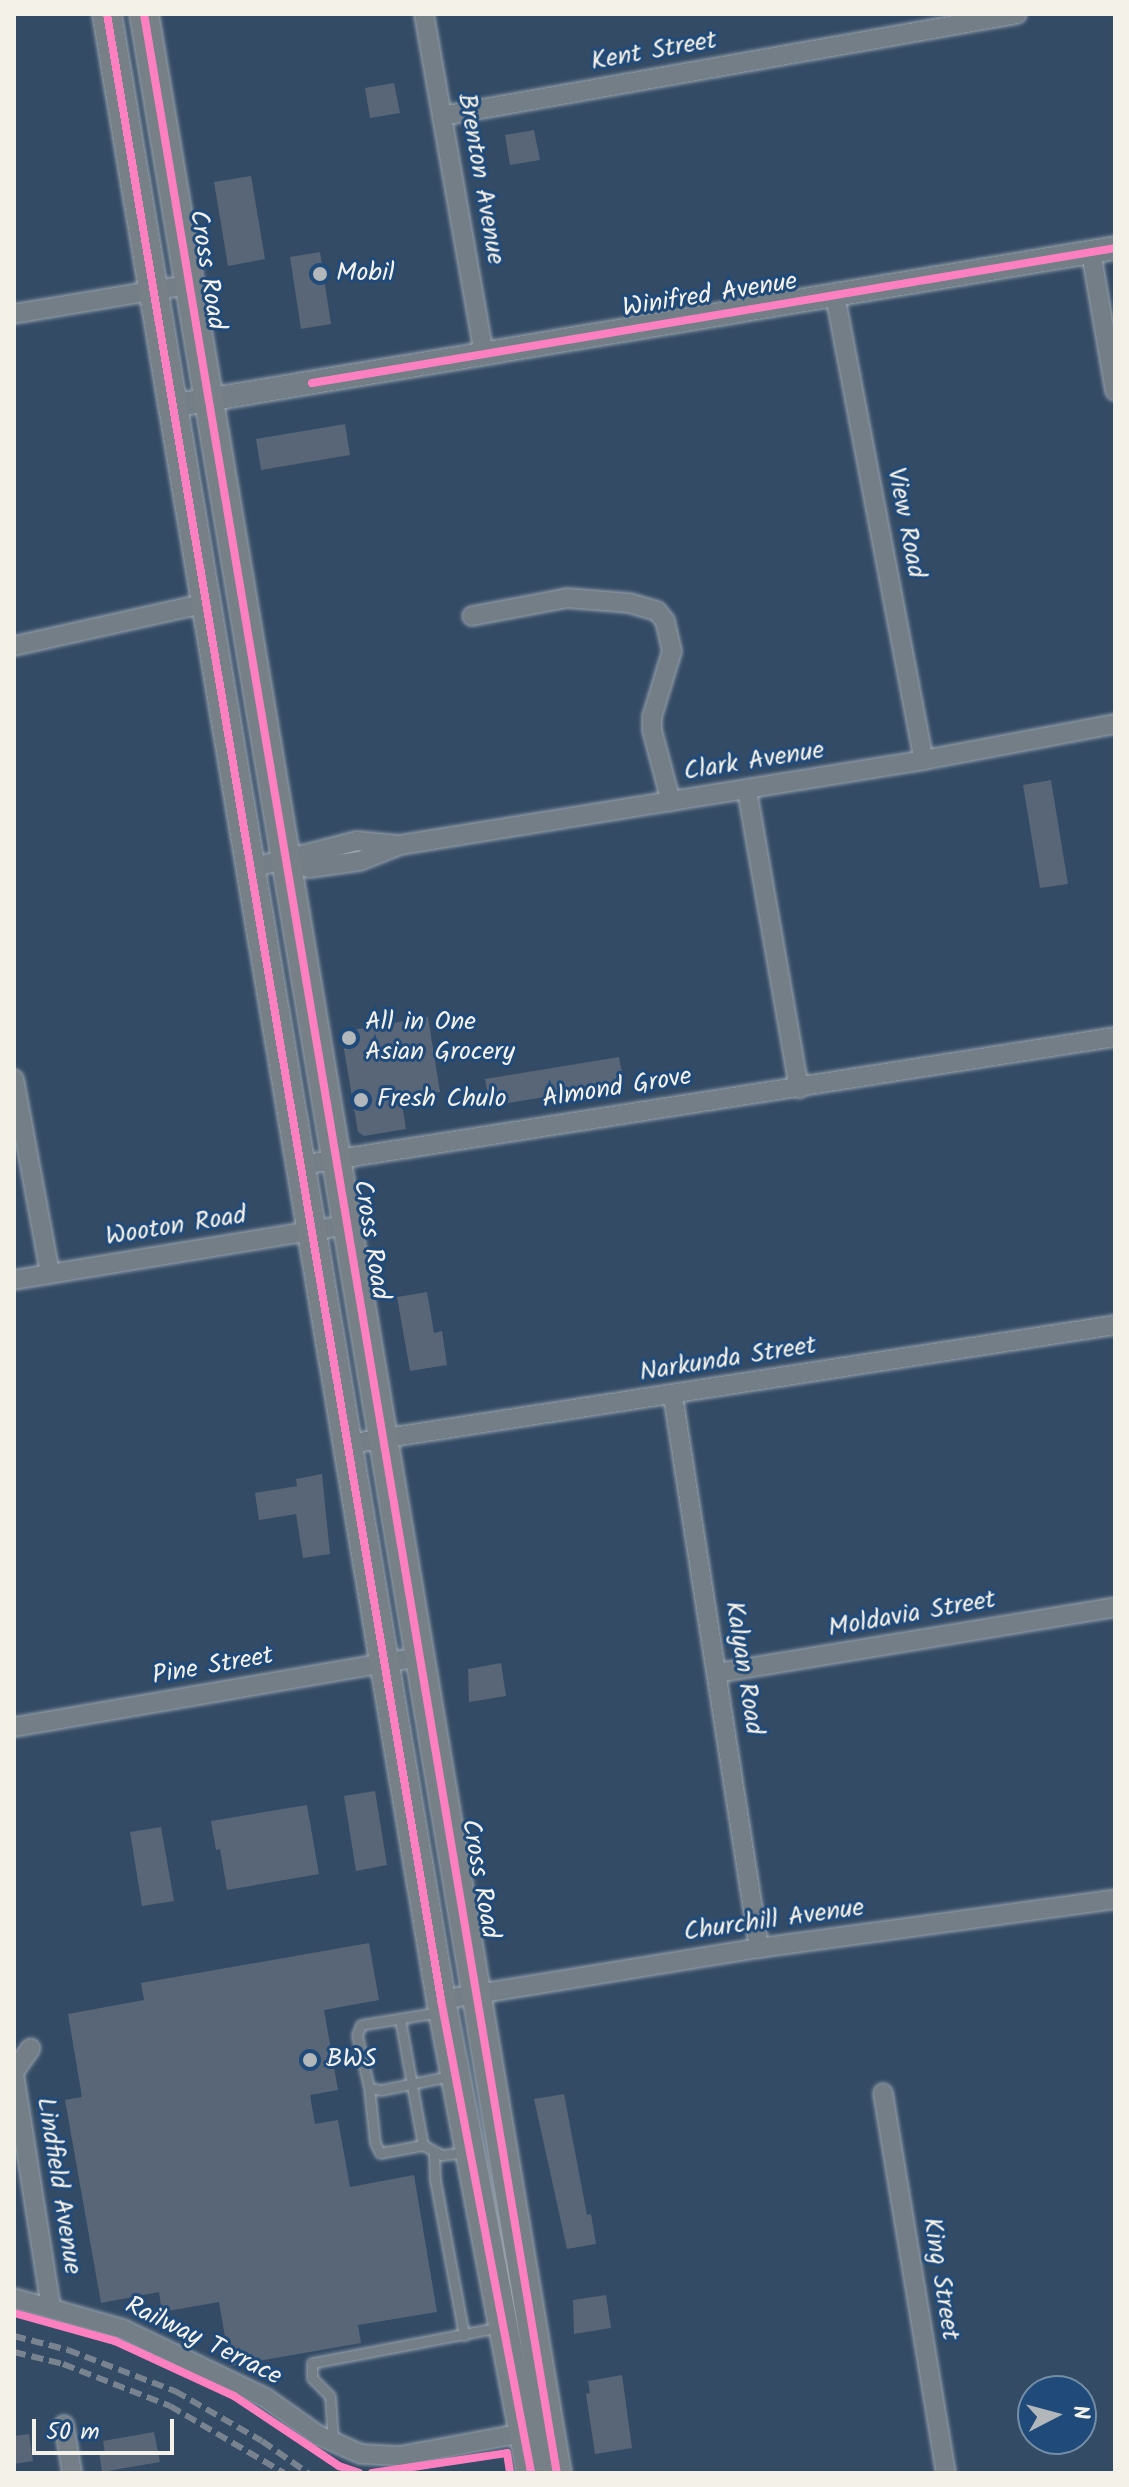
<!DOCTYPE html>
<style>
body{margin:0}
#map{position:relative;width:1129px;height:2487px;overflow:hidden;background:#344b65;font-family:Kalam,sans-serif}
div>[style]{position:absolute}
.building>*{inset:0;background:#596678}
.roads{filter:drop-shadow(0 0 2px #9ba5af) drop-shadow(0 0 2px #9ba5af)}
.service>*{height:9px;margin:-4.5px;padding:0 4.5px;transform-origin:4.5px;border-radius:4.5px;background:#737e87}
.minor>*{height:18px;margin:-9px;padding:0 9px;transform-origin:9px;border-radius:9px;background:#737e87}
.tertiary>*{height:22px;margin:-11px;padding:0 11px;transform-origin:11px;border-radius:11px;background:#737e87}
.trunk>*{height:28px;margin:-14px;padding:0 14px;transform-origin:14px;border-radius:14px;background:#788087}
.rail>*{height:6px;margin-top:-3px;transform-origin:0;background:repeating-linear-gradient(90deg,#78838f 0 12px,transparent 0 18px)}
.cycleway>*{height:8px;margin:-4px;padding:0 4px;transform-origin:4px;border-radius:4px;background:#ff80c0}
.dots>*{width:22px;height:22px;translate:-50% -50%;box-sizing:border-box;border:4px solid #1f4a7a;border-radius:50%}
span{translate:-50% -50%;white-space:nowrap;text-align:center;line-height:1.15;-webkit-text-stroke:6px #1f4a7a;paint-order:stroke}
.street-label{font-size:26px;color:#f4f1e8}
.poi-label{font-size:26px;color:#f4f1e8}
.left{translate:0 -50%;text-align:left}
.frame{position:absolute;inset:0;border:16px solid #f4f1e8;pointer-events:none}
.north{position:absolute;left:1017px;top:2375px;width:80px;height:80px;box-sizing:border-box;background:#1f4a7a;border:2px solid #748da6;border-radius:50%;rotate:84deg;font-size:22px;font-weight:700;line-height:32px;text-align:center;color:#f4f1e8}
.north::after{content:'';display:block;margin:auto;width:28px;height:36px;background:#b1b7ba;clip-path:polygon(50% 0,100% 100%,50% 72%,0 100%)}
.scale{position:absolute;left:32px;top:2419px;width:142px;height:36px;box-sizing:border-box;border:4px solid #f4f1e8;border-top:0;padding-left:10px;font-size:24px;line-height:28px;white-space:nowrap;color:#f4f1e8;-webkit-text-stroke:6px #1f4a7a;paint-order:stroke}
</style>
<div id="map">
<div class="building">
<div style="clip-path:polygon(394px 83px,400px 113px,370px 118px,365px 88px)"></div>
<div style="clip-path:polygon(534px 130px,540px 160px,510px 165px,505px 135px)"></div>
<div style="clip-path:polygon(251px 176px,265px 259px,228px 266px,214px 182px)"></div>
<div style="clip-path:polygon(320px 252px,331px 324px,301px 329px,290px 257px)"></div>
<div style="clip-path:polygon(345px 424px,350px 455px,261px 470px,256px 439px)"></div>
<div style="clip-path:polygon(1051px 780px,1068px 884px,1040px 888px,1023px 785px)"></div>
<div style="clip-path:polygon(428px 1017px,440px 1092px,401px 1099px,406px 1129px,364px 1136px,358px 1132px,341px 1032px)"></div>
<div style="clip-path:polygon(619px 1057px,624px 1084px,490px 1106px,485px 1079px)"></div>
<div style="clip-path:polygon(427px 1292px,434px 1333px,442px 1331px,447px 1365px,410px 1371px,397px 1297px)"></div>
<div style="clip-path:polygon(322px 1474px,330px 1554px,303px 1558px,296px 1514px,259px 1520px,255px 1493px,297px 1486px,296px 1479px)"></div>
<div style="clip-path:polygon(501px 1663px,506px 1696px,469px 1702px,468px 1669px)"></div>
<div style="clip-path:polygon(375px 1791px,387px 1865px,356px 1871px,344px 1796px)"></div>
<div style="clip-path:polygon(307px 1805px,319px 1874px,227px 1890px,220px 1849px,216px 1850px,211px 1821px)"></div>
<div style="clip-path:polygon(161px 1827px,174px 1901px,142px 1906px,130px 1832px)"></div>
<div style="clip-path:polygon(369px 1943px,379px 2000px,324px 2010px,338px 2090px,310px 2095px,315px 2124px,338px 2120px,350px 2187px,414px 2175px,437px 2312px,358px 2325px,361px 2343px,230px 2366px,219px 2302px,162px 2312px,159px 2292px,101px 2303px,65px 2100px,82px 2097px,68px 2014px,144px 2000px,141px 1983px)"></div>
<div style="clip-path:polygon(564px 2094px,587px 2215px,591px 2214px,596px 2244px,567px 2249px,534px 2099px)"></div>
<div style="clip-path:polygon(606px 2295px,611px 2328px,574px 2334px,573px 2300px)"></div>
<div style="clip-path:polygon(622px 2375px,632px 2448px,595px 2454px,586px 2394px,590px 2393px,588px 2381px)"></div>
<div style="clip-path:polygon(154px 2432px,160px 2462px,102px 2472px,99px 2452px,105px 2453px,103px 2441px)"></div>
<div style="clip-path:polygon(29px 2434px,33px 2461px,14px 2464px,14px 2436px)"></div>
</div>
<div class="roads">
<div class="service">
<div style="left:440px;top:2012px;width:80px;rotate:170.7deg"></div>
<div style="left:361px;top:2025px;width:11px;rotate:112deg"></div>
<div style="left:357px;top:2035px;width:54px;rotate:77.2deg"></div>
<div style="left:369px;top:2088px;width:12px;rotate:9deg"></div>
<div style="left:381px;top:2090px;width:70px;rotate:-11.5deg"></div>
<div style="left:400px;top:2019px;width:128px;rotate:79.7deg"></div>
<div style="left:423px;top:2145px;width:21px;rotate:28deg"></div>
<div style="left:442px;top:2155px;width:26px;rotate:-7deg"></div>
<div style="left:369px;top:2088px;width:55px;rotate:83.8deg"></div>
<div style="left:375px;top:2143px;width:11px;rotate:63deg"></div>
<div style="left:380px;top:2153px;width:44px;rotate:-10.5deg"></div>
<div style="left:434px;top:2154px;width:26px;rotate:88deg"></div>
<div style="left:435px;top:2180px;width:158px;rotate:79.4deg"></div>
<div style="left:333px;top:2441px;width:45px;rotate:-93.8deg"></div>
<div style="left:330px;top:2396px;width:25px;rotate:-135deg"></div>
<div style="left:312px;top:2378px;width:15px;rotate:-90deg"></div>
<div style="left:312px;top:2363px;width:192px;rotate:-10.8deg"></div>
</div>
<div class="minor">
<div style="left:424px;top:14px;width:345px;rotate:80deg"></div>
<div style="left:442px;top:116px;width:584px;rotate:-10.06deg"></div>
<div style="left:1091px;top:252px;width:141px;rotate:80.2deg"></div>
<div style="left:835px;top:295px;width:473px;rotate:79.2deg"></div>
<div style="left:14px;top:314px;width:176px;rotate:-9.5deg"></div>
<div style="left:472px;top:616px;width:97px;rotate:-10.7deg"></div>
<div style="left:567px;top:598px;width:62px;rotate:4.6deg"></div>
<div style="left:629px;top:603px;width:29px;rotate:16deg"></div>
<div style="left:657px;top:611px;width:13px;rotate:51deg"></div>
<div style="left:665px;top:621px;width:31px;rotate:77deg"></div>
<div style="left:672px;top:651px;width:69px;rotate:106.9deg"></div>
<div style="left:652px;top:717px;width:13px;rotate:90deg"></div>
<div style="left:652px;top:730px;width:74px;rotate:75.2deg"></div>
<div style="left:14px;top:646px;width:198px;rotate:-12.6deg"></div>
<div style="left:747px;top:790px;width:303px;rotate:80.1deg"></div>
<div style="left:284px;top:861px;width:27px;rotate:15deg"></div>
<div style="left:310px;top:868px;width:50px;rotate:-8deg"></div>
<div style="left:360px;top:861px;width:43px;rotate:-21.8deg"></div>
<div style="left:400px;top:845px;width:531px;rotate:-9.21deg"></div>
<div style="left:924px;top:760px;width:194px;rotate:-10.7deg"></div>
<div style="left:251px;top:868px;width:109px;rotate:-14.3deg"></div>
<div style="left:357px;top:841px;width:43px;rotate:5.3deg"></div>
<div style="left:14px;top:1079px;width:198px;rotate:79.5deg"></div>
<div style="left:301px;top:1165px;width:824px;rotate:-8.94deg"></div>
<div style="left:14px;top:1280px;width:338px;rotate:-9.4deg"></div>
<div style="left:673px;top:1396px;width:559px;rotate:81.14deg"></div>
<div style="left:348px;top:1444px;width:776px;rotate:-8.82deg"></div>
<div style="left:718px;top:1673px;width:402px;rotate:-9.4deg"></div>
<div style="left:14px;top:1727px;width:413px;rotate:-9.8deg"></div>
<div style="left:441px;top:2000px;width:322px;rotate:-9.3deg"></div>
<div style="left:759px;top:1948px;width:359px;rotate:-7.8deg"></div>
<div style="left:14px;top:2072px;width:29px;rotate:-55deg"></div>
<div style="left:14px;top:2074px;width:237px;rotate:81deg"></div>
<div style="left:883px;top:2093px;width:385px;rotate:80.6deg"></div>
<div style="left:14px;top:2298px;width:113px;rotate:15.9deg"></div>
<div style="left:123px;top:2329px;width:159px;rotate:25.8deg"></div>
<div style="left:266px;top:2398px;width:64px;rotate:35.4deg"></div>
<div style="left:318px;top:2435px;width:47px;rotate:23.8deg"></div>
<div style="left:361px;top:2454px;width:39px;rotate:3deg"></div>
<div style="left:400px;top:2456px;width:135px;rotate:-10.6deg"></div>
<div style="left:64px;top:2425px;width:49px;rotate:80.5deg"></div>
</div>
<div class="tertiary">
<div style="left:171px;top:406px;width:957px;rotate:-9.5deg"></div>
</div>
<div class="trunk">
<div style="left:107px;top:14px;width:2014px;rotate:80.45deg"></div>
<div style="left:441px;top:2000px;width:481px;rotate:79.2deg"></div>
<div style="left:144px;top:14px;width:2493px;rotate:80.47deg"></div>
</div>
</div>
<div class="rail">
<div style="left:14px;top:2336px;width:56px;rotate:14.5deg"></div>
<div style="left:68px;top:2350px;width:115px;rotate:21deg"></div>
<div style="left:175px;top:2391px;width:100px;rotate:29.9deg"></div>
<div style="left:262px;top:2441px;width:56px;rotate:34.8deg"></div>
<div style="left:14px;top:2352px;width:50px;rotate:13.8deg"></div>
<div style="left:63px;top:2364px;width:115px;rotate:21.4deg"></div>
<div style="left:170px;top:2406px;width:132px;rotate:30.4deg"></div>
</div>
<div class="cycleway">
<div style="left:107px;top:14px;width:2014px;rotate:80.45deg"></div>
<div style="left:441px;top:2000px;width:481px;rotate:79.2deg"></div>
<div style="left:144px;top:14px;width:2493px;rotate:80.47deg"></div>
<div style="left:312px;top:383px;width:814px;rotate:-9.54deg"></div>
<div style="left:14px;top:2313px;width:105px;rotate:15.5deg"></div>
<div style="left:115px;top:2341px;width:131px;rotate:24.8deg"></div>
<div style="left:234px;top:2396px;width:126px;rotate:33.7deg"></div>
<div style="left:339px;top:2466px;width:21px;rotate:19deg"></div>
<div style="left:372px;top:2473px;width:136px;rotate:-8.4deg"></div>
<div style="left:507px;top:2453px;width:20px;rotate:81deg"></div>
</div>
<div class="dots">
<div style="left:320px;top:274px;background:#b1b7ba"></div>
<div style="left:349px;top:1038px;background:#b1b7ba"></div>
<div style="left:361px;top:1100px;background:#b1b7ba"></div>
<div style="left:310px;top:2060px;background:#b1b7ba"></div>
</div>
<div class="street-label">
<span style="left:654px;top:52px;rotate:-10deg">Kent Street</span>
<span style="left:480px;top:179px;rotate:80deg">Brenton Avenue</span>
<span style="left:206px;top:270px;rotate:81deg">Cross Road</span>
<span style="left:710px;top:296px;rotate:-9deg">Winifred Avenue</span>
<span style="left:905px;top:523px;rotate:79deg">View Road</span>
<span style="left:754px;top:762px;rotate:-9deg">Clark Avenue</span>
<span style="left:617px;top:1089px;rotate:-9deg">Almond Grove</span>
<span style="left:176px;top:1227px;rotate:-9deg">Wooton Road</span>
<span style="left:370px;top:1240px;rotate:81deg">Cross Road</span>
<span style="left:728px;top:1360px;rotate:-9deg">Narkunda Street</span>
<span style="left:912px;top:1615px;rotate:-10deg">Moldavia Street</span>
<span style="left:213px;top:1667px;rotate:-10deg">Pine Street</span>
<span style="left:743px;top:1668px;rotate:81deg">Kalyan Road</span>
<span style="left:479px;top:1879px;rotate:80deg">Cross Road</span>
<span style="left:774px;top:1921px;rotate:-8deg">Churchill Avenue</span>
<span style="left:58px;top:2186px;rotate:81deg">Lindfield Avenue</span>
<span style="left:940px;top:2279px;rotate:81deg">King Street</span>
<span style="left:203px;top:2342px;rotate:26deg">Railway Terrace</span>
</div>
<div class="poi-label">
<span class="left" style="left:336px;top:274px">Mobil</span>
<span class="left" style="left:365px;top:1038px">All in One<br>Asian Grocery</span>
<span class="left" style="left:377px;top:1100px">Fresh Chulo</span>
<span class="left" style="left:326px;top:2060px">BWS</span>
</div>
<div class="frame"></div>
<div class="north">N</div>
<div class="scale">50 m</div>
</div>
